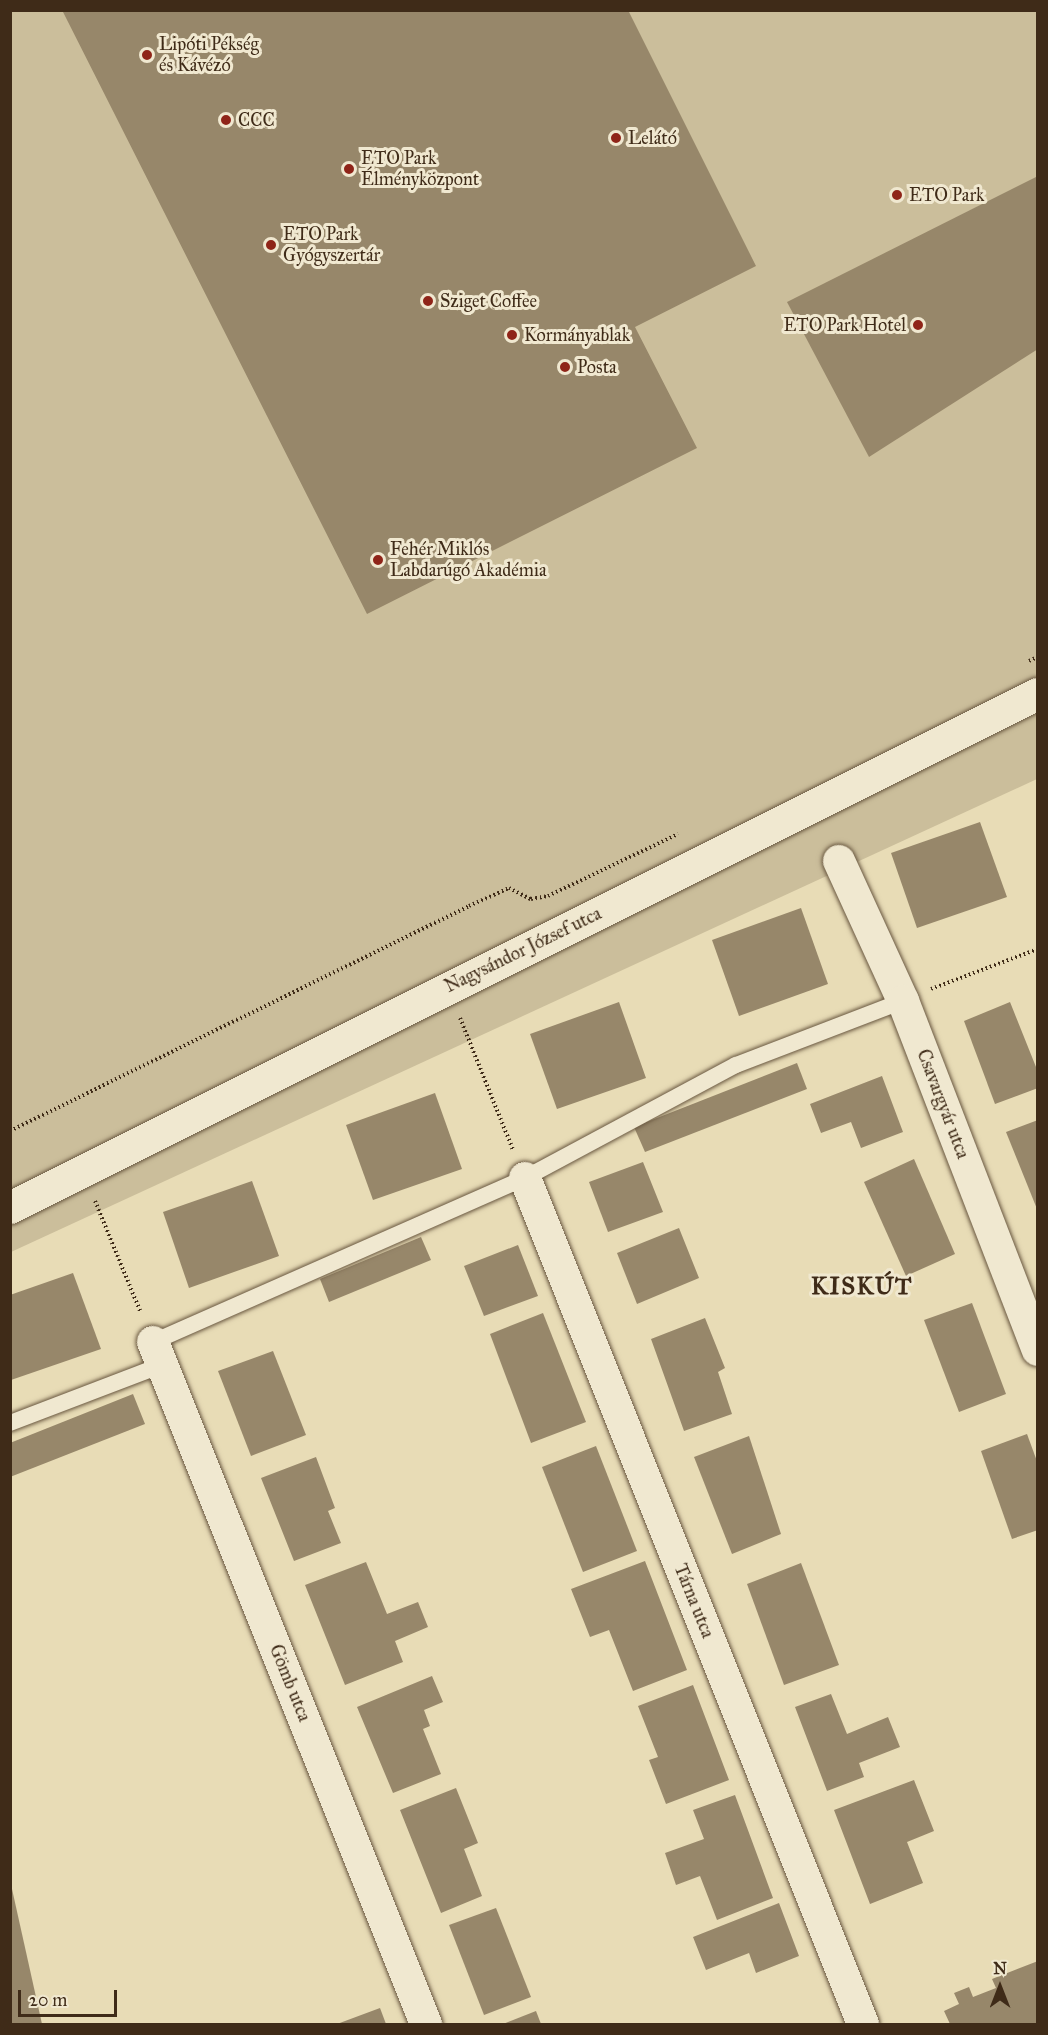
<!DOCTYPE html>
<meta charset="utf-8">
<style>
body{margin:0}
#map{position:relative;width:1048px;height:2035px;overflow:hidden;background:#e8dcb6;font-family:"IM FELL Great Primer",serif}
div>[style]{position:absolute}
.green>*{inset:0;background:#cbbe9b}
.building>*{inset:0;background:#97876a}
.path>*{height:4px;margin-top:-2px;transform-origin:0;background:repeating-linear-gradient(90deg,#3f2b18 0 1.5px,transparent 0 4.5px)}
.roads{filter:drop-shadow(0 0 2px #695740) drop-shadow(0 0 2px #695740)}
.lane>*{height:16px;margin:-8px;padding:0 8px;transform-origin:8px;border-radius:8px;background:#f0e8d0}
.street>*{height:32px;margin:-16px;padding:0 16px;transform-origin:16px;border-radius:16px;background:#f0e8d0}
.dots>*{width:16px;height:16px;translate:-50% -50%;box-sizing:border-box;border:3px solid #f0e8d0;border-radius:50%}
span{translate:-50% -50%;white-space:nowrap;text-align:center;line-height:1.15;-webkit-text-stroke:6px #f0e8d0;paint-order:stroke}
.poi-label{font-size:18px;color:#3f2b18}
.left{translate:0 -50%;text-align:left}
.right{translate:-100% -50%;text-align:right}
.street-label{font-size:18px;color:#3f2b18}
.district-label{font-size:24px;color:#3f2b18;font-weight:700;letter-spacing:1.5px}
.frame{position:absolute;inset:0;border:12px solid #3f2b18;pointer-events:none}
.north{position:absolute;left:970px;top:1957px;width:60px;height:60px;-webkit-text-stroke:4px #f0e8d0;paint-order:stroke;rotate:0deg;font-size:16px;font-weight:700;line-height:24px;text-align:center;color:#3f2b18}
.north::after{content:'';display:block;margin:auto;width:21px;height:27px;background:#3f2b18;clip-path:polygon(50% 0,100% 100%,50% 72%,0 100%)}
.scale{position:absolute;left:18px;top:1990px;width:99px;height:27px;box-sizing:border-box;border:3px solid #3f2b18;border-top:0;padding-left:8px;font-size:18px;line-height:21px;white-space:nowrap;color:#3f2b18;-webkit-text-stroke:4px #f0e8d0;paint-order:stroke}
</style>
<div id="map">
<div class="green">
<div style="clip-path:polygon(10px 11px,1037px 11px,1037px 779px,11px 1252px)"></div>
</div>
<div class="building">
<div style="clip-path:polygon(62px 10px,628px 10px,756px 266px,635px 327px,697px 448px,367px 614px)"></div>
<div style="clip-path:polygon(1038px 176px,1038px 349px,869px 457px,787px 302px)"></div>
<div style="clip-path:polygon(980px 822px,1007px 897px,917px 928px,891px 853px)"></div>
<div style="clip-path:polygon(801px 908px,828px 984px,739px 1016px,712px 940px)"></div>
<div style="clip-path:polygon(619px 1002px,646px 1078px,557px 1109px,530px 1034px)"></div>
<div style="clip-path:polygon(1010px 1002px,1038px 1072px,1038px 1088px,995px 1104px,964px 1021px)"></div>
<div style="clip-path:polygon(797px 1063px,807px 1089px,645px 1152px,634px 1127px)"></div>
<div style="clip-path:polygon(882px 1076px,903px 1132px,861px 1148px,851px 1122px,821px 1133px,810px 1104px)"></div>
<div style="clip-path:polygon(435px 1093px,462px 1169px,373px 1200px,346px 1125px)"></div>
<div style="clip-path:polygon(1038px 1120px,1038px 1209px,1037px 1209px,1006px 1132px)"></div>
<div style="clip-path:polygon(914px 1159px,955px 1254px,906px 1276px,864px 1182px)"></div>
<div style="clip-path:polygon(643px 1162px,663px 1212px,608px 1232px,589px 1182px)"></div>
<div style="clip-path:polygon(252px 1181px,279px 1256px,189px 1288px,163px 1212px)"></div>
<div style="clip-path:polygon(679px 1228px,699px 1278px,637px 1304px,617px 1253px)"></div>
<div style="clip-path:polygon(421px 1237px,431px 1260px,329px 1302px,320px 1279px)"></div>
<div style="clip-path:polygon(518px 1245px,538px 1296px,484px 1316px,464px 1266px)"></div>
<div style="clip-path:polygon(73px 1273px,101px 1349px,11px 1380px,10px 1295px)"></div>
<div style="clip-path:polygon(972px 1303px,1006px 1394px,959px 1412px,924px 1320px)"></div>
<div style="clip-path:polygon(543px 1313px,586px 1422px,531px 1443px,490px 1334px)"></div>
<div style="clip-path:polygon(705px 1318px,725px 1368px,718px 1372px,732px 1414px,684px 1431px,651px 1339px)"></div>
<div style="clip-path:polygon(273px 1351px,306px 1435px,251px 1456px,218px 1371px)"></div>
<div style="clip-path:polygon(133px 1394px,145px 1424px,10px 1477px,10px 1443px)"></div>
<div style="clip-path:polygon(1027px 1434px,1038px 1464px,1038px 1530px,1012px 1539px,981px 1451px)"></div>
<div style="clip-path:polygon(749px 1436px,781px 1534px,732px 1554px,694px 1457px)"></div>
<div style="clip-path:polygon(596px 1446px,637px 1551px,583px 1572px,542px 1467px)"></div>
<div style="clip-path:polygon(316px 1457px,335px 1508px,328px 1511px,341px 1543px,294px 1561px,261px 1478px)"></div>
<div style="clip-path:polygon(645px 1561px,687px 1670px,633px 1691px,609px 1630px,590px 1637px,571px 1589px)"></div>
<div style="clip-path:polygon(366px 1562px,387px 1614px,418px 1602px,428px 1627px,395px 1641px,403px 1662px,345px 1685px,305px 1585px)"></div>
<div style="clip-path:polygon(801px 1563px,839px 1665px,784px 1685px,747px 1584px)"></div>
<div style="clip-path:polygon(432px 1676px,443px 1702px,424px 1710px,430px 1726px,423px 1729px,441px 1774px,393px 1793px,357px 1707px)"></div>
<div style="clip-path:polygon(693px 1685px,729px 1780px,666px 1804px,649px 1760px,658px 1757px,638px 1706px)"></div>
<div style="clip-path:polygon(831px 1694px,847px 1734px,888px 1717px,900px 1747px,859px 1763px,864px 1777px,827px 1791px,795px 1707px)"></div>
<div style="clip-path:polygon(914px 1780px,934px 1831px,907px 1842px,923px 1883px,870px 1904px,834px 1810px)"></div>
<div style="clip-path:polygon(456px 1788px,478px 1843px,464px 1849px,482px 1896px,441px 1913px,400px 1810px)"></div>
<div style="clip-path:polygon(735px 1795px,773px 1898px,717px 1920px,700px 1876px,676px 1885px,665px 1853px,704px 1839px,693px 1810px)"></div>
<div style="clip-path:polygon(10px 1889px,12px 1889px,42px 2024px,10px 2024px)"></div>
<div style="clip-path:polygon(779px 1903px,799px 1956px,756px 1973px,749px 1953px,706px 1970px,693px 1937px)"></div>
<div style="clip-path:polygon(496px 1908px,531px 1997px,484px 2015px,449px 1925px)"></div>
<div style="clip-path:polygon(1038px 1961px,1038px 2024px,950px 2024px,944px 2011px,959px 2004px,954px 1993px,969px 1987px,973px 1997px,996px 1988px,992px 1979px)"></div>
<div style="clip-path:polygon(380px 2008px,386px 2024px,337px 2024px)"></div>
<div style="clip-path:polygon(536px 2011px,541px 2024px,503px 2024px)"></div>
</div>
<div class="path">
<div style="left:1029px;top:661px;width:10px;rotate:-24deg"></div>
<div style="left:931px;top:989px;width:114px;rotate:-20.5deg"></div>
<div style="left:460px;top:1018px;width:142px;rotate:68.1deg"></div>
<div style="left:10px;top:1131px;width:511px;rotate:-26.11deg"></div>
<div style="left:469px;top:906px;width:44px;rotate:-24.2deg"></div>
<div style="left:509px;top:888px;width:25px;rotate:27deg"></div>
<div style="left:531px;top:899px;width:17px;rotate:-10deg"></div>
<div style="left:548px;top:896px;width:144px;rotate:-25.5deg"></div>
<div style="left:95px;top:1201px;width:121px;rotate:67.7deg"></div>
</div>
<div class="roads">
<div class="lane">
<div style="left:153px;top:1342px;width:407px;rotate:-23.8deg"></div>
<div style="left:525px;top:1178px;width:239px;rotate:-28.2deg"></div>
<div style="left:736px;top:1065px;width:179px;rotate:-21deg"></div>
<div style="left:10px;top:1423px;width:163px;rotate:-20.9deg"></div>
</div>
<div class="street">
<div style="left:839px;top:861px;width:154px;rotate:65.4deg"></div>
<div style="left:903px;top:1001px;width:374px;rotate:68.9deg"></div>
<div style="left:525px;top:1178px;width:911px;rotate:68.22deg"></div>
<div style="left:10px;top:1208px;width:1149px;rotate:-26.57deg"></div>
<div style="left:153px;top:1342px;width:735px;rotate:68.18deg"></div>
</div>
</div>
<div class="dots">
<div style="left:147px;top:55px;background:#8f2418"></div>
<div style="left:226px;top:120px;background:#8f2418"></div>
<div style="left:616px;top:138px;background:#8f2418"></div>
<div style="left:349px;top:169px;background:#8f2418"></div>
<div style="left:897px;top:195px;background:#8f2418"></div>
<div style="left:271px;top:245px;background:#8f2418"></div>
<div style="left:428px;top:301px;background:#8f2418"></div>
<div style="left:918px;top:325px;background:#8f2418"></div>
<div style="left:512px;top:335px;background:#8f2418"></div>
<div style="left:565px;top:367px;background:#8f2418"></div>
<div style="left:378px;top:560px;background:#8f2418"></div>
</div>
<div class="poi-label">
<span class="left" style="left:159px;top:55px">Lipóti Pékség<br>és Kávézó</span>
<span class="left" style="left:238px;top:120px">CCC</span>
<span class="left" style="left:628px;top:138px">Lelátó</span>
<span class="left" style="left:361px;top:169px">ETO Park<br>Élményközpont</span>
<span class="left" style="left:909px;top:195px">ETO Park</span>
<span class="left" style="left:283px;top:245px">ETO Park<br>Gyógyszertár</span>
<span class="left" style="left:440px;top:301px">Sziget Coffee</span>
<span class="right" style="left:906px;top:325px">ETO Park Hotel</span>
<span class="left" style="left:524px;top:335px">Kormányablak</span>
<span class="left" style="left:577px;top:367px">Posta</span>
<span class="left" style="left:390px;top:560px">Fehér Miklós<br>Labdarúgó Akadémia</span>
</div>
<div class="street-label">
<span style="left:523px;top:950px;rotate:-26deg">Nagysándor József utca</span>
<span style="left:943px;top:1104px;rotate:69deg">Csavargyár utca</span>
<span style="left:694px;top:1601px;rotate:68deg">Tárna utca</span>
<span style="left:290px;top:1683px;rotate:68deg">Gömb utca</span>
</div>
<div class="district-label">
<span style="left:862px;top:1287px">KISKÚT</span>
</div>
<div class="frame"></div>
<div class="north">N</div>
<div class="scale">20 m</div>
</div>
